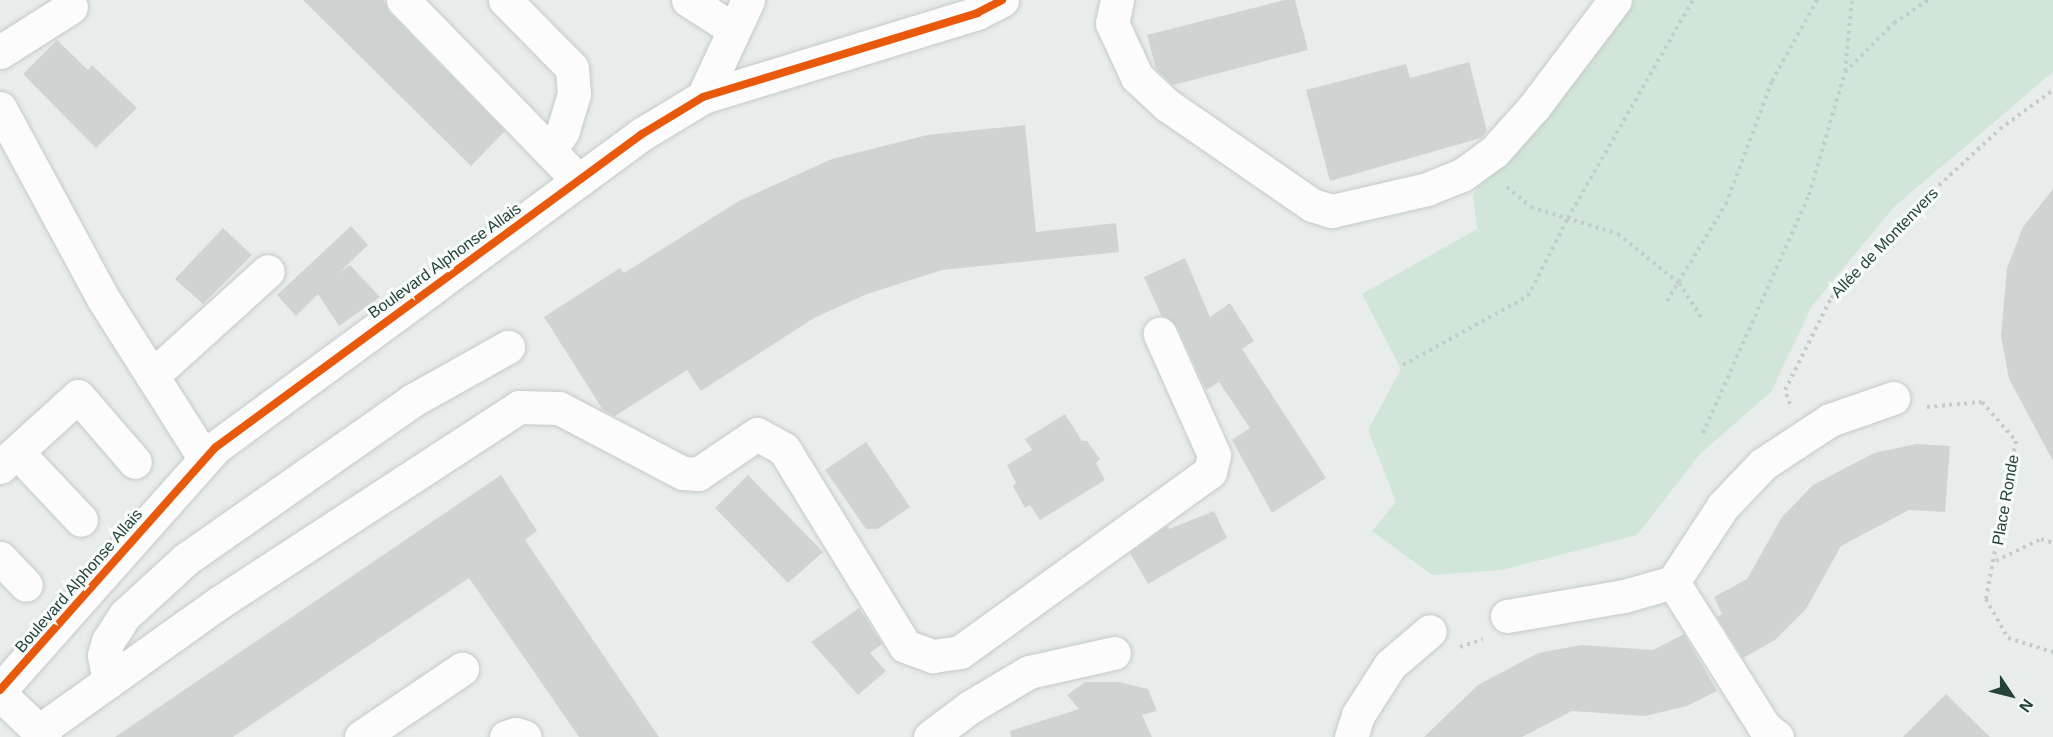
<!DOCTYPE html>
<meta charset="utf-8">
<style>
body{margin:0}
#map{position:relative;width:2053px;height:737px;overflow:hidden;background:#e8edeb;font-family:Helvetica,sans-serif}
div>[style]{position:absolute}
.green>*{inset:0;background:#d1e6d8}
.building>*{inset:0;background:#cfd4d2}
.path>*{height:4px;margin-top:-2px;transform-origin:0;background:repeating-linear-gradient(90deg,#c3ccca 0 3px,transparent 0 7.5px)}
.roads{filter:drop-shadow(0 0 2px #c5cac8) drop-shadow(0 0 2px #c5cac8)}
.minor>*{height:33px;margin:-16.5px;padding:0 16.5px;transform-origin:16.5px;border-radius:16.5px;background:#fcfcfc}
.cycleway>*{height:8px;margin:-4px;padding:0 4px;transform-origin:4px;border-radius:4px;background:#e8590c}
span{translate:-50% -50%;white-space:nowrap;text-align:center;line-height:1.15;-webkit-text-stroke:6px #f7fbf9;paint-order:stroke}
.street-label{font-size:16px;color:#24423a}
.north{position:absolute;left:1981px;top:665px;width:60px;height:60px;-webkit-text-stroke:4px #f7fbf9;paint-order:stroke;rotate:125deg;font-size:16px;font-weight:700;line-height:24px;text-align:center;color:#24423a}
.north::after{content:'';display:block;margin:auto;width:21px;height:27px;background:#24423a;clip-path:polygon(50% 0,100% 100%,50% 72%,0 100%)}
</style>
<div id="map">
<div class="green">
<div style="clip-path:polygon(1622px 0,2053px 0,2053px 72px,1894px 207px,1812px 306px,1771px 392px,1700px 454px,1637px 535px,1502px 570px,1432px 575px,1372px 531px,1396px 502px,1368px 430px,1401px 369px,1362px 294px,1477px 229px,1473px 194px)"></div>
</div>
<div class="building">
<div style="clip-path:polygon(303px 0,383px 0,390px 13px,505px 131px,471px 166px)"></div>
<div style="clip-path:polygon(1285px 0,1295px 0,1308px 50px,1173px 85px,1156px 69px,1147px 35px)"></div>
<div style="clip-path:polygon(57px 40px,88px 70px,92px 65px,137px 108px,96px 148px,23px 74px)"></div>
<div style="clip-path:polygon(1469px 62px,1487px 131px,1481px 138px,1330px 181px,1306px 90px,1406px 64px,1410px 78px)"></div>
<div style="clip-path:polygon(1025px 125px,1036px 232px,1116px 223px,1119px 252px,942px 270px,867px 294px,814px 318px,701px 391px,687px 370px,615px 416px,603px 410px,544px 317px,620px 268px,624px 273px,739px 201px,832px 159px,927px 135px)"></div>
<div style="clip-path:polygon(2053px 189px,2053px 461px,2009px 379px,2001px 336px,2007px 268px,2023px 227px)"></div>
<div style="clip-path:polygon(351px 226px,368px 245px,339px 273px,350px 265px,380px 297px,339px 326px,318px 294px,296px 316px,277px 295px)"></div>
<div style="clip-path:polygon(223px 228px,252px 255px,203px 304px,175px 279px)"></div>
<div style="clip-path:polygon(1185px 258px,1210px 317px,1230px 303px,1254px 341px,1242px 349px,1326px 478px,1272px 513px,1232px 440px,1250px 428px,1219px 382px,1206px 390px,1177px 326px,1161px 315px,1144px 277px)"></div>
<div style="clip-path:polygon(1065px 414px,1082px 441px,1087px 441px,1100px 459px,1096px 463px,1105px 480px,1040px 520px,1030px 505px,1025px 508px,1013px 486px,1016px 483px,1007px 465px,1032px 450px,1025px 439px)"></div>
<div style="clip-path:polygon(866px 442px,910px 507px,878px 529px,866px 529px,825px 470px)"></div>
<div style="clip-path:polygon(1916px 444px,1950px 446px,1945px 512px,1909px 510px,1841px 546px,1806px 609px,1775px 640px,1743px 658px,1717px 617px,1722px 614px,1714px 597px,1747px 579px,1782px 517px,1813px 485px,1874px 453px)"></div>
<div style="clip-path:polygon(501px 475px,537px 531px,525px 540px,659px 737px,579px 737px,469px 578px,233px 737px,115px 737px)"></div>
<div style="clip-path:polygon(748px 475px,823px 552px,788px 583px,715px 508px)"></div>
<div style="clip-path:polygon(1214px 511px,1227px 538px,1148px 584px,1130px 553px,1167px 526px,1169px 529px)"></div>
<div style="clip-path:polygon(859px 608px,882px 644px,870px 653px,886px 671px,858px 695px,811px 642px)"></div>
<div style="clip-path:polygon(1684px 634px,1717px 691px,1687px 706px,1645px 716px,1572px 711px,1522px 737px,1424px 737px,1478px 685px,1538px 653px,1581px 645px,1653px 650px)"></div>
<div style="clip-path:polygon(1085px 682px,1119px 682px,1148px 689px,1157px 711px,1142px 715px,1152px 737px,1011px 737px,1010px 731px,1079px 709px,1067px 695px)"></div>
<div style="clip-path:polygon(1946px 694px,1990px 737px,1903px 737px)"></div>
</div>
<div class="path">
<div style="left:1845px;top:71px;width:70px;rotate:-84.3deg"></div>
<div style="left:1507px;top:187px;width:31px;rotate:40deg"></div>
<div style="left:1531px;top:207px;width:91px;rotate:17.2deg"></div>
<div style="left:1618px;top:234px;width:78px;rotate:38.8deg"></div>
<div style="left:1679px;top:283px;width:44px;rotate:57deg"></div>
<div style="left:1667px;top:301px;width:114px;rotate:-58.7deg"></div>
<div style="left:1726px;top:204px;width:131px;rotate:-69.5deg"></div>
<div style="left:1772px;top:81px;width:93px;rotate:-60.9deg"></div>
<div style="left:1403px;top:365px;width:143px;rotate:-28.9deg"></div>
<div style="left:1528px;top:296px;width:88px;rotate:-62.9deg"></div>
<div style="left:1568px;top:218px;width:251px;rotate:-60.2deg"></div>
<div style="left:1790px;top:404px;width:15px;rotate:-110deg"></div>
<div style="left:1785px;top:390px;width:103px;rotate:-63.4deg"></div>
<div style="left:1831px;top:298px;width:111px;rotate:-47.6deg"></div>
<div style="left:1906px;top:216px;width:128px;rotate:-42.8deg"></div>
<div style="left:2000px;top:129px;width:66px;rotate:-36.3deg"></div>
<div style="left:1927px;top:407px;width:55px;rotate:-5.2deg"></div>
<div style="left:1982px;top:402px;width:52px;rotate:48.9deg"></div>
<div style="left:2016px;top:441px;width:161px;rotate:100.8deg"></div>
<div style="left:1986px;top:599px;width:45px;rotate:60.6deg"></div>
<div style="left:2008px;top:638px;width:47px;rotate:17.3deg"></div>
<div style="left:1703px;top:433px;width:261px;rotate:-66deg"></div>
<div style="left:1809px;top:195px;width:128px;rotate:-73.7deg"></div>
<div style="left:1845px;top:72px;width:69px;rotate:-45deg"></div>
<div style="left:1894px;top:23px;width:41px;rotate:-34.1deg"></div>
<div style="left:1996px;top:561px;width:50px;rotate:-26.1deg"></div>
<div style="left:2041px;top:539px;width:13px;rotate:18deg"></div>
<div style="left:1460px;top:647px;width:24px;rotate:-19deg"></div>
</div>
<div class="roads">
<div class="minor">
<div style="left:403px;top:0;width:252px;rotate:45.8deg"></div>
<div style="left:505px;top:0;width:95px;rotate:45.4deg"></div>
<div style="left:572px;top:68px;width:26px;rotate:86deg"></div>
<div style="left:574px;top:94px;width:39px;rotate:107deg"></div>
<div style="left:563px;top:131px;width:24px;rotate:125deg"></div>
<div style="left:688px;top:0;width:54px;rotate:32.8deg"></div>
<div style="left:1117px;top:0;width:24px;rotate:102deg"></div>
<div style="left:1112px;top:23px;width:60px;rotate:65.2deg"></div>
<div style="left:1137px;top:77px;width:41px;rotate:43deg"></div>
<div style="left:1167px;top:105px;width:176px;rotate:34.6deg"></div>
<div style="left:1312px;top:205px;width:21px;rotate:17deg"></div>
<div style="left:1332px;top:211px;width:98px;rotate:-13deg"></div>
<div style="left:1427px;top:189px;width:38px;rotate:-22deg"></div>
<div style="left:1462px;top:175px;width:39px;rotate:-36deg"></div>
<div style="left:1494px;top:152px;width:60px;rotate:-48.4deg"></div>
<div style="left:1534px;top:107px;width:134px;rotate:-52.9deg"></div>
<div style="left:0;top:52px;width:84px;rotate:-32.4deg"></div>
<div style="left:703px;top:97px;width:107px;rotate:-65.1deg"></div>
<div style="left:0;top:108px;width:218px;rotate:61.6deg"></div>
<div style="left:104px;top:300px;width:188px;rotate:57.6deg"></div>
<div style="left:152px;top:376px;width:156px;rotate:-42.2deg"></div>
<div style="left:17px;top:452px;width:93px;rotate:46.7deg"></div>
<div style="left:0;top:467px;width:105px;rotate:-42.3deg"></div>
<div style="left:78px;top:396px;width:87px;rotate:49.2deg"></div>
<div style="left:0;top:558px;width:37px;rotate:46deg"></div>
<div style="left:1673px;top:582px;width:173px;rotate:57.8deg"></div>
<div style="left:1765px;top:728px;width:15px;rotate:37deg"></div>
<div style="left:1507px;top:616px;width:119px;rotate:-9.7deg"></div>
<div style="left:1624px;top:596px;width:51px;rotate:-15.9deg"></div>
<div style="left:1673px;top:582px;width:91px;rotate:-56.7deg"></div>
<div style="left:1723px;top:506px;width:58px;rotate:-46.4deg"></div>
<div style="left:1763px;top:464px;width:80px;rotate:-33.3deg"></div>
<div style="left:1830px;top:420px;width:67px;rotate:-19.2deg"></div>
<div style="left:109px;top:681px;width:26px;rotate:-101deg"></div>
<div style="left:104px;top:655px;width:15px;rotate:-74deg"></div>
<div style="left:108px;top:641px;width:31px;rotate:-57deg"></div>
<div style="left:125px;top:615px;width:83px;rotate:-42.6deg"></div>
<div style="left:186px;top:559px;width:277px;rotate:-35deg"></div>
<div style="left:413px;top:400px;width:109px;rotate:-29.2deg"></div>
<div style="left:0;top:690px;width:325px;rotate:-48.4deg"></div>
<div style="left:216px;top:447px;width:529px;rotate:-36.31deg"></div>
<div style="left:642px;top:134px;width:71px;rotate:-31.2deg"></div>
<div style="left:703px;top:97px;width:287px;rotate:-17deg"></div>
<div style="left:977px;top:13px;width:28px;rotate:-27deg"></div>
<div style="left:0;top:694px;width:62px;rotate:43.7deg"></div>
<div style="left:39px;top:731px;width:222px;rotate:-35.5deg"></div>
<div style="left:220px;top:602px;width:357px;rotate:-33.1deg"></div>
<div style="left:519px;top:407px;width:40px;rotate:1.4deg"></div>
<div style="left:559px;top:408px;width:140px;rotate:27.7deg"></div>
<div style="left:683px;top:473px;width:15px;rotate:4deg"></div>
<div style="left:698px;top:474px;width:71px;rotate:-34.1deg"></div>
<div style="left:757px;top:434px;width:31px;rotate:29deg"></div>
<div style="left:784px;top:449px;width:231px;rotate:58.4deg"></div>
<div style="left:905px;top:646px;width:30px;rotate:20deg"></div>
<div style="left:933px;top:656px;width:27px;rotate:-8deg"></div>
<div style="left:960px;top:652px;width:308px;rotate:-35.8deg"></div>
<div style="left:1210px;top:472px;width:17px;rotate:-77deg"></div>
<div style="left:1214px;top:455px;width:133px;rotate:-114.1deg"></div>
<div style="left:361px;top:737px;width:122px;rotate:-34deg"></div>
<div style="left:506px;top:737px;width:10px;rotate:-17deg"></div>
<div style="left:516px;top:734px;width:9px;rotate:18deg"></div>
<div style="left:930px;top:737px;width:50px;rotate:-36.9deg"></div>
<div style="left:970px;top:707px;width:69px;rotate:-30.7deg"></div>
<div style="left:1029px;top:672px;width:87px;rotate:-12.6deg"></div>
<div style="left:1351px;top:737px;width:23px;rotate:-72deg"></div>
<div style="left:1358px;top:715px;width:59px;rotate:-57.4deg"></div>
<div style="left:1390px;top:665px;width:52px;rotate:-40.4deg"></div>
</div>
</div>
<div class="cycleway">
<div style="left:0;top:690px;width:325px;rotate:-48.4deg"></div>
<div style="left:216px;top:447px;width:529px;rotate:-36.31deg"></div>
<div style="left:642px;top:134px;width:71px;rotate:-31.2deg"></div>
<div style="left:703px;top:97px;width:287px;rotate:-17deg"></div>
<div style="left:977px;top:13px;width:28px;rotate:-27deg"></div>
</div>
<div class="street-label">
<span style="left:1885px;top:243px;rotate:-46deg">Allée de Montenvers</span>
<span style="left:445px;top:261px;rotate:-36deg">Boulevard Alphonse Allais</span>
<span style="left:2006px;top:500px;rotate:-80deg">Place Ronde</span>
<span style="left:79px;top:581px;rotate:-49deg">Boulevard Alphonse Allais</span>
</div>
<div class="north">N</div>
</div>
